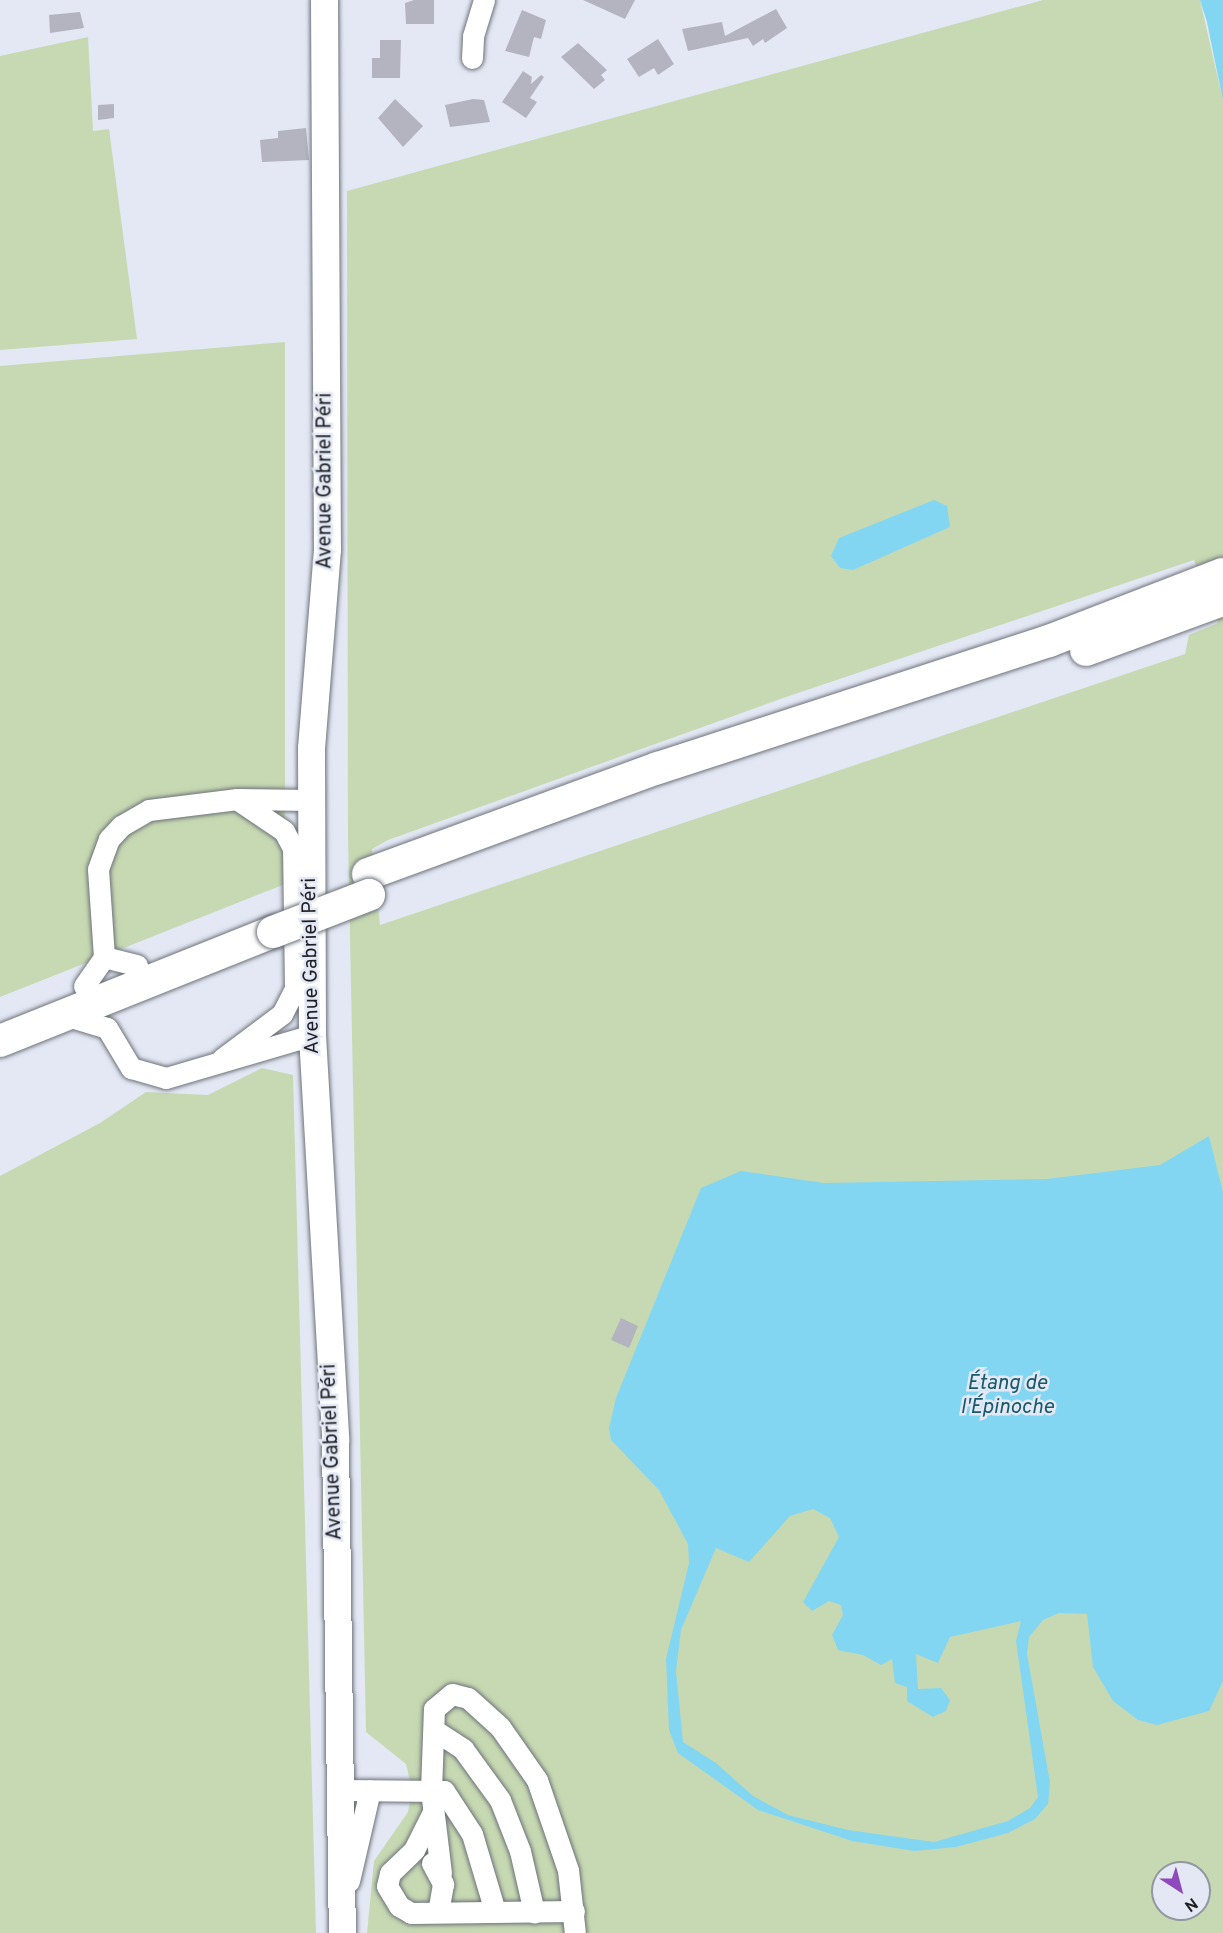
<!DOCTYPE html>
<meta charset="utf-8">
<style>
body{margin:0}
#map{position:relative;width:1223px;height:1933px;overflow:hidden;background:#e3e8f4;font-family:Overpass,sans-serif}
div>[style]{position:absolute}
.green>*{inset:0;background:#c7d9b2}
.water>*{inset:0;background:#83d6f2}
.building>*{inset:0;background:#b4b4c0}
.roads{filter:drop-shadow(0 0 2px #6d727b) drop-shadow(0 0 2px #6d727b)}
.minor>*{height:21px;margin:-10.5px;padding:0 10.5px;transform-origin:10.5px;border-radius:10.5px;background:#fff}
.major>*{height:27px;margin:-13.5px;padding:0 13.5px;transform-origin:13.5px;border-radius:13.5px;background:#fff}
.highway>*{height:32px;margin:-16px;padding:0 16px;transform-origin:16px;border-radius:16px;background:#fff}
.bridges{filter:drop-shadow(0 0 2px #6d727b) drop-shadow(0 0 2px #6d727b)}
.highway-bridge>*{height:32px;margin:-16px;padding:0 16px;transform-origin:16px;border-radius:16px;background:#fff}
span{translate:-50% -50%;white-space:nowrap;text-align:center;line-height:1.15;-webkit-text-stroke:5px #e3e8f4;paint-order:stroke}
.street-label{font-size:20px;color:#1c1e22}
.water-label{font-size:21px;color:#155a6d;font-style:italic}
.north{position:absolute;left:1151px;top:1861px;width:60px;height:60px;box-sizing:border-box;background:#e3e8f4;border:2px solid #9397a0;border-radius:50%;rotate:144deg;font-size:16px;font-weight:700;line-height:24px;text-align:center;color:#1c1e22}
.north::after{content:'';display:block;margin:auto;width:21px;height:27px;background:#8e49bc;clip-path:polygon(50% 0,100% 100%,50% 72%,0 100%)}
</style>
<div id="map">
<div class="green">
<div style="clip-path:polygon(evenodd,1043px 0,1200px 0,1223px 101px,1223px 1933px,367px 1933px,374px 1861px,408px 1812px,412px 1789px,406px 1764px,366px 1732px,348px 837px,347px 191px,1043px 0,1194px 560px,1218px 623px,1189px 635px,1185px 654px,380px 925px,372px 849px,388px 840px,786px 697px,1194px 560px,1043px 0,1163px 1873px,1199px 1873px,1199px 1909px,1163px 1909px,1163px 1873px)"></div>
<div style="clip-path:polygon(88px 37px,93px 131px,109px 129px,137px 339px,0 350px,0 56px)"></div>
<div style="clip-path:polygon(285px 342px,285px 884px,0 997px,0 366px)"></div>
<div style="clip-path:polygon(262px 1068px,293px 1075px,316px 1933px,0 1933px,0 1176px,100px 1123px,146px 1092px,208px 1095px)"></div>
</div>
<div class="water">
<div style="clip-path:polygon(1200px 0,1223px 0,1223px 101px,1207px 22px)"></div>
<div style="clip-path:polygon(934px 500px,947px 506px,950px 527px,853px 570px,840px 568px,831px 556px,839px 538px)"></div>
<div style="clip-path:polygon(evenodd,1209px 1136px,1223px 1192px,1223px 1681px,1209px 1711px,1157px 1725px,1138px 1720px,1113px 1701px,1093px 1667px,1087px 1614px,1059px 1613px,1043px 1620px,1029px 1637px,1027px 1654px,1050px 1782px,1048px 1804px,1035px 1819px,1008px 1833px,956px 1847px,914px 1851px,852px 1841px,758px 1810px,678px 1753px,669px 1730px,666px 1659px,689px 1563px,688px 1544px,659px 1490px,611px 1440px,609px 1428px,616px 1398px,701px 1188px,741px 1171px,824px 1183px,1047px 1179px,1160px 1165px,1209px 1136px,813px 1509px,830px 1518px,839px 1537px,803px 1602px,812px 1611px,829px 1601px,841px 1605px,843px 1615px,832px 1635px,838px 1650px,863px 1655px,881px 1665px,892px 1659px,895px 1683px,907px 1687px,907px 1701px,933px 1717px,946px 1711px,950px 1700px,941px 1688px,918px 1689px,916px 1654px,938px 1663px,950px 1637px,1021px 1621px,1016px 1641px,1038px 1797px,1030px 1808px,1008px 1821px,934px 1842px,848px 1830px,788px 1815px,753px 1796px,716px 1763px,683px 1742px,676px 1671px,681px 1630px,716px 1548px,749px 1562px,790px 1516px,813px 1509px)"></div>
</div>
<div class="building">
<div style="clip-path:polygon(414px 0,434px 0,434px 24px,406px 24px,405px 3px)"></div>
<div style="clip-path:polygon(583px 0,635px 0,625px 19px)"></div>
<div style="clip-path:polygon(776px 9px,787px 28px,765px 43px,763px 39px,753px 46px,748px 38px,688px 51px,682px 29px,722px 22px,725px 36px)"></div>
<div style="clip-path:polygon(522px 10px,546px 20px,541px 39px,534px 37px,529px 57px,505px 51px)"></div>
<div style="clip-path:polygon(80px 12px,84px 28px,50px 33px,49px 15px)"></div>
<div style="clip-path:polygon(658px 39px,674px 64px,658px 75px,654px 68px,639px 77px,627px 59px)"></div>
<div style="clip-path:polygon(380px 40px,401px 40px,400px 78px,372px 78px,372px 58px,380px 58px)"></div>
<div style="clip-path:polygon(578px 43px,607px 70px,601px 75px,605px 80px,594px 89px,561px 57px)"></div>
<div style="clip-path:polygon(523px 71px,532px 77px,531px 84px,541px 75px,544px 77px,530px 98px,537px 102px,526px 118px,502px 102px)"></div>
<div style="clip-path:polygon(395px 99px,423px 126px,403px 147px,378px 118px)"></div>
<div style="clip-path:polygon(473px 99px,484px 100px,490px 122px,450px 127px,445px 105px)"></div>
<div style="clip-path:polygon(114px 104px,114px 118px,98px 120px,98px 105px)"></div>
<div style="clip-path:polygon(306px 128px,309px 160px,262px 162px,260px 140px,278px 138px,278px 131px)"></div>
<div style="clip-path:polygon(621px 1318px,638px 1326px,629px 1348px,611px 1340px)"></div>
</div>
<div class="roads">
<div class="minor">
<div style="left:472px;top:58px;width:22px;rotate:-87deg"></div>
<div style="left:473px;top:36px;width:38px;rotate:-73deg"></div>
<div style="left:104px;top:957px;width:34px;rotate:14deg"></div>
<div style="left:84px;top:986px;width:35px;rotate:-55deg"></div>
<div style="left:104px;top:957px;width:88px;rotate:-93.9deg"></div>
<div style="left:98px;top:869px;width:32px;rotate:-70deg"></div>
<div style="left:109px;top:839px;width:18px;rotate:-47deg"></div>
<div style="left:121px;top:826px;width:32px;rotate:-30deg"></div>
<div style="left:149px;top:810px;width:89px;rotate:-7.1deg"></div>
<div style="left:237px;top:799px;width:74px;rotate:0.8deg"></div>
<div style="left:64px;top:1015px;width:45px;rotate:16.8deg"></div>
<div style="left:107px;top:1028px;width:47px;rotate:59deg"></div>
<div style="left:131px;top:1068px;width:36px;rotate:16deg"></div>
<div style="left:166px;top:1078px;width:152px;rotate:-16.4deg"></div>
<div style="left:222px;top:1059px;width:75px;rotate:-36.9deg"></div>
<div style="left:282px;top:1014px;width:29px;rotate:-63deg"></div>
<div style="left:295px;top:988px;width:140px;rotate:-90.8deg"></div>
<div style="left:293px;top:848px;width:19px;rotate:-118deg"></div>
<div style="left:284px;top:831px;width:55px;rotate:-146deg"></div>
<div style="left:434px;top:1730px;width:35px;rotate:33deg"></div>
<div style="left:463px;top:1749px;width:63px;rotate:54deg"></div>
<div style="left:500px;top:1800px;width:55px;rotate:68.6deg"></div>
<div style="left:520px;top:1851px;width:63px;rotate:77.1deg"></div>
<div style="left:340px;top:1790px;width:104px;rotate:0.6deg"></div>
<div style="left:444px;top:1791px;width:51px;rotate:56.9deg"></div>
<div style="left:472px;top:1834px;width:80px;rotate:73.4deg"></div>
<div style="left:433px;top:1812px;width:42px;rotate:116.6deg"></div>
<div style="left:414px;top:1850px;width:33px;rotate:136deg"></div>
<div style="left:390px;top:1873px;width:13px;rotate:103deg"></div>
<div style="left:387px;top:1886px;width:23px;rotate:59deg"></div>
<div style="left:399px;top:1906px;width:14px;rotate:30deg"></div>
<div style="left:411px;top:1913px;width:163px;rotate:-0.7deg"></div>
<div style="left:432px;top:1863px;width:24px;rotate:62deg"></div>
<div style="left:443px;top:1884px;width:28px;rotate:100deg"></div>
<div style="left:441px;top:1873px;width:84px;rotate:-96.9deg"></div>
<div style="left:431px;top:1790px;width:81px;rotate:-87.9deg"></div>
<div style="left:434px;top:1709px;width:23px;rotate:-40deg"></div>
<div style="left:452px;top:1694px;width:16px;rotate:14deg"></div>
<div style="left:468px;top:1698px;width:43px;rotate:42.2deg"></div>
<div style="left:500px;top:1727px;width:65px;rotate:55.1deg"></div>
<div style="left:537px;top:1780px;width:95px;rotate:71deg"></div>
<div style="left:568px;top:1870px;width:63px;rotate:83.7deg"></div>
<div style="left:349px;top:1881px;width:93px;rotate:-77deg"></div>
</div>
<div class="major">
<div style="left:324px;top:0;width:549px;rotate:89.69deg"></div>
<div style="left:327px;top:549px;width:200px;rotate:94.6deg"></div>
<div style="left:311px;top:748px;width:287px;rotate:89.8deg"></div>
<div style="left:312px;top:1035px;width:406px;rotate:86.7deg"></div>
<div style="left:335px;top:1440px;width:493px;rotate:89.2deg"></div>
</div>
<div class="highway">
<div style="left:1086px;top:650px;width:146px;rotate:-20.1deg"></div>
<div style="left:368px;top:874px;width:309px;rotate:-20.1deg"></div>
<div style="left:658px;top:768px;width:411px;rotate:-18deg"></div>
<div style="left:1049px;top:641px;width:186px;rotate:-21.1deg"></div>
<div style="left:0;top:1041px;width:294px;rotate:-21.8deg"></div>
</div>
</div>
<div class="bridges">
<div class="highway-bridge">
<div style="left:273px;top:932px;width:103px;rotate:-21.1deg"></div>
</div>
</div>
<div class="street-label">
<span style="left:326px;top:481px;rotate:-90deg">Avenue Gabriel Péri</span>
<span style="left:312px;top:966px;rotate:-91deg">Avenue Gabriel Péri</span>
<span style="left:333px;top:1452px;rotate:-92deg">Avenue Gabriel Péri</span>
</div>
<div class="water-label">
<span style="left:1007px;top:1396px">Étang de<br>l'Épinoche</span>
</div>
<div class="north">N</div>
</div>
